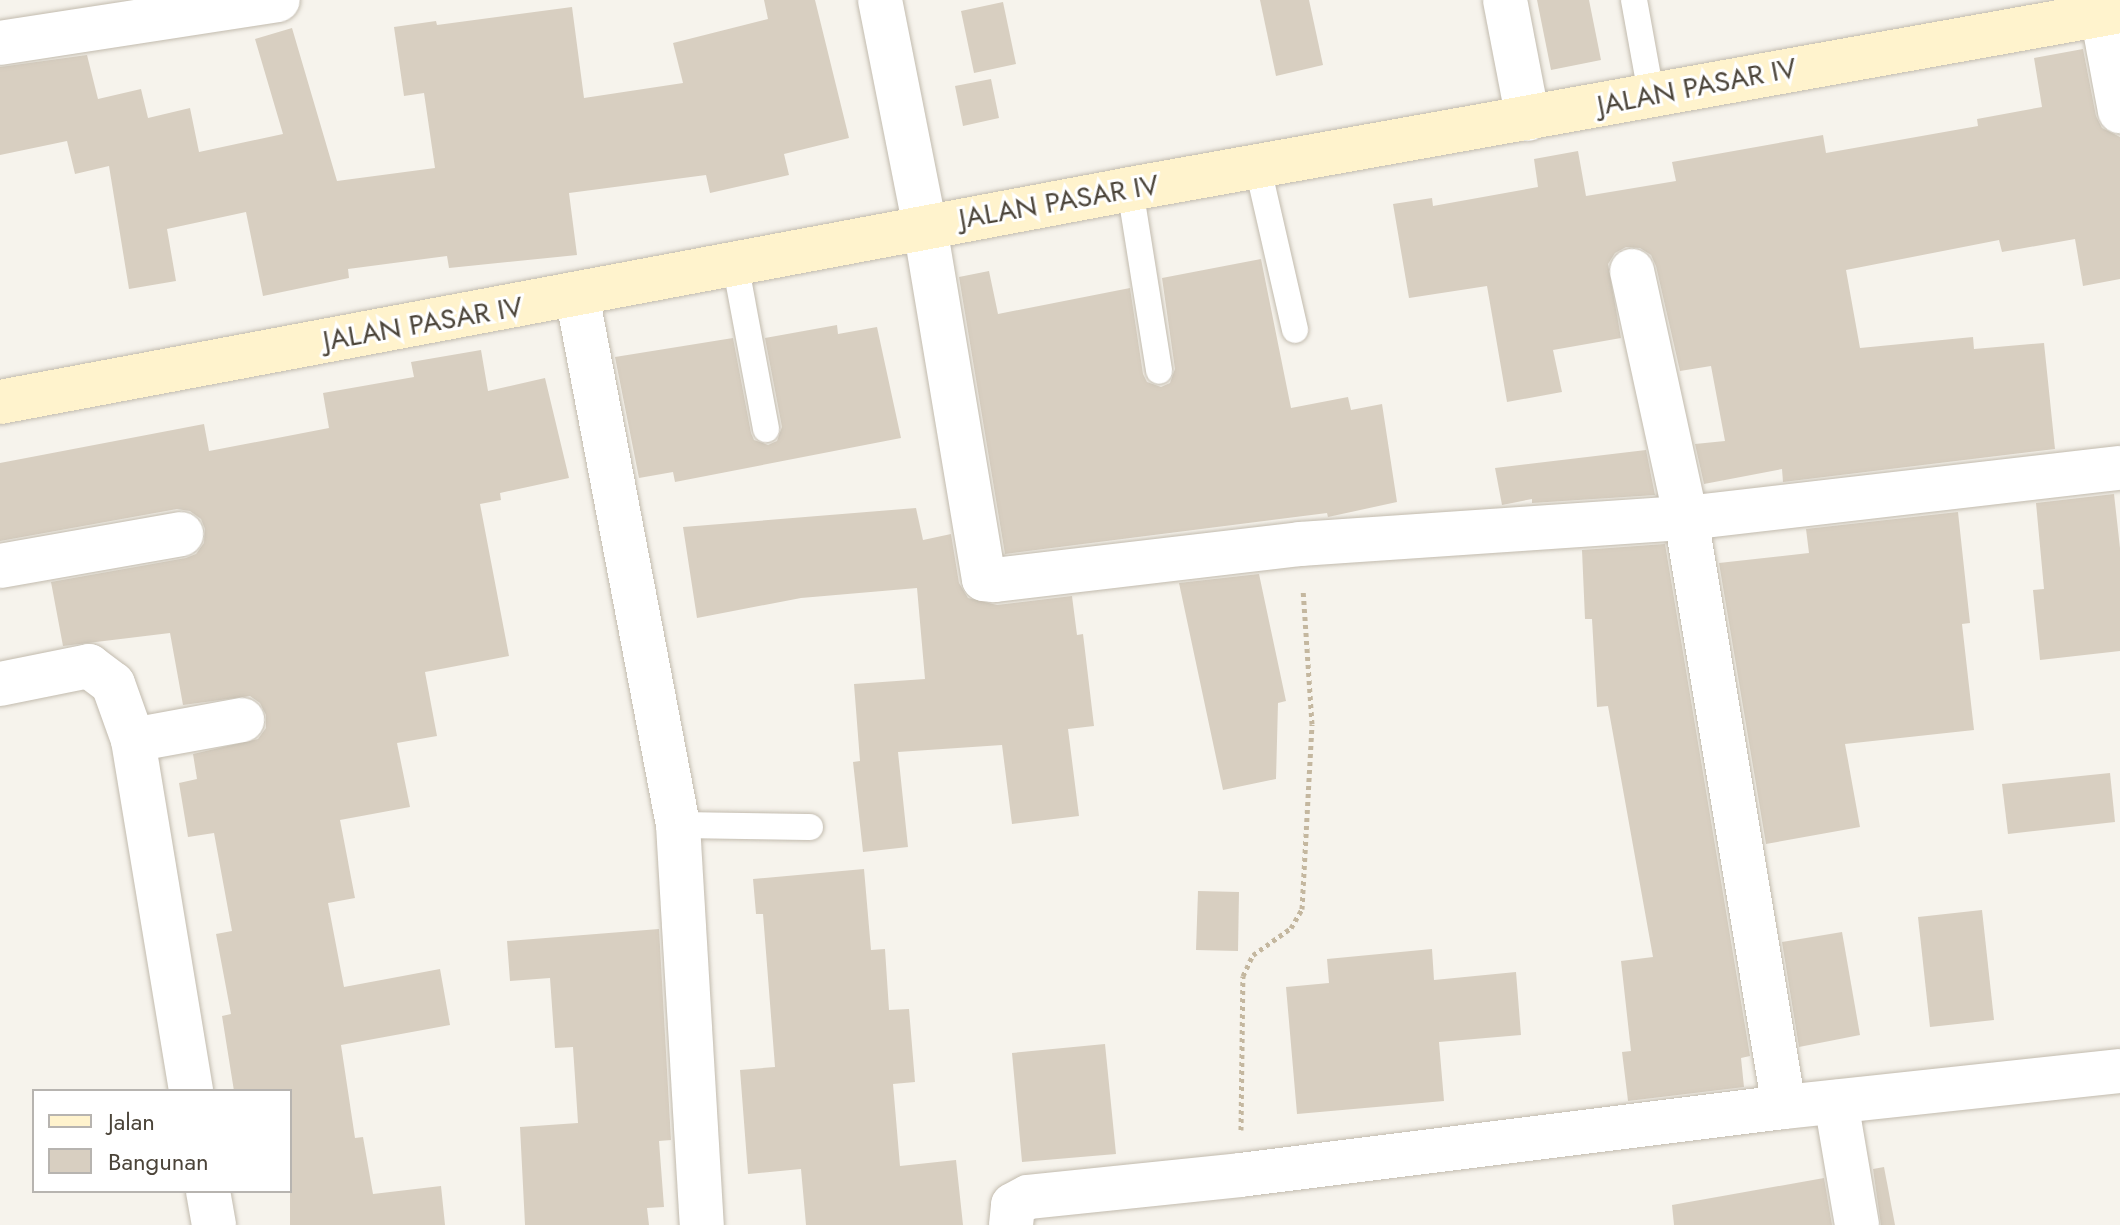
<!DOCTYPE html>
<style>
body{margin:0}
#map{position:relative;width:2120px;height:1225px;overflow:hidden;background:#f6f3ec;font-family:Jost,sans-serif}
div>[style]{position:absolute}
.building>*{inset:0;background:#d8cfc1}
.path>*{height:5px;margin-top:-2.5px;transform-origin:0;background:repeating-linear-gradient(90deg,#c4b79f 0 4px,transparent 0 8px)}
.roads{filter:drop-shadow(0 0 2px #c2bbae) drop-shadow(0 0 2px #c2bbae)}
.lane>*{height:26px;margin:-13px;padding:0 13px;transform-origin:13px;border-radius:13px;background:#fff}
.street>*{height:44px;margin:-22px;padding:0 22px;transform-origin:22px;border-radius:22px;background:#fff}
.secondary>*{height:44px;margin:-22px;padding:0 22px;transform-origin:22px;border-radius:22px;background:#fff3cd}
span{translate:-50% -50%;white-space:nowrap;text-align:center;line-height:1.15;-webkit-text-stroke:6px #fff;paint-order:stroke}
.street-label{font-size:28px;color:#4b4439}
.legend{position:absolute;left:32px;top:1089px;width:260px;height:104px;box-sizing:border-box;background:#fff;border:2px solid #b7b4b0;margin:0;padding:10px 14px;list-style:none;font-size:24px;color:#4b4439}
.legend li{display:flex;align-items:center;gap:16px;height:40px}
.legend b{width:40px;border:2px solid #b7b4b0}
</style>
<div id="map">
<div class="building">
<div style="clip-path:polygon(764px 0,815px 0,849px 138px,784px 154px,789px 175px,710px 193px,706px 175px,569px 193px,577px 255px,449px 268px,447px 256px,348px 269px,349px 278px,263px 296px,246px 212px,167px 229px,176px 281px,129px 289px,109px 166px,75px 174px,67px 141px,0 155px,0 67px,87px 55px,98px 99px,141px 89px,148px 118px,190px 108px,199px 152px,283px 134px,255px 39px,292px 28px,337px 181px,435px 168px,424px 93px,404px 96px,394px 27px,436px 21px,437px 25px,572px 7px,584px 98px,683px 83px,673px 43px,768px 19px)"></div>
<div style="clip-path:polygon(1260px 0,1309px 0,1323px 65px,1276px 76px)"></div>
<div style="clip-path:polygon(1537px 0,1589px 0,1601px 60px,1551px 70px)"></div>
<div style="clip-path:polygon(1003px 2px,1016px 64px,974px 73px,961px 11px)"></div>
<div style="clip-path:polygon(2083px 49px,2096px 116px,2102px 128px,2120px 137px,2120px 279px,2083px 286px,2075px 239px,2002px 252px,1999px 240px,1846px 270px,1860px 348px,1973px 337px,1974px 349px,2044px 343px,2055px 449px,1783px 482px,1782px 469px,1704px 484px,1695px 444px,1725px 441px,1711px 366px,1680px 371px,1656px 266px,1651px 255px,1640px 248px,1626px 247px,1615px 253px,1608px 264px,1621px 338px,1553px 350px,1562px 392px,1507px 402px,1487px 286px,1409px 298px,1393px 204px,1432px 198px,1433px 206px,1538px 187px,1534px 159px,1578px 151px,1586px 196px,1676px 181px,1672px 162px,1823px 135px,1826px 153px,1978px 126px,1977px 119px,2042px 107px,2034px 58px)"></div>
<div style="clip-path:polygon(991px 79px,999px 118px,963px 126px,955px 86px)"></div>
<div style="clip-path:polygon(1261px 259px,1291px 408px,1348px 397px,1351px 410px,1382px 404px,1397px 502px,1328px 517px,1327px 513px,1005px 554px,959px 277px,989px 271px,998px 314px,1130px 288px,1143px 374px,1147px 382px,1161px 387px,1170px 383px,1175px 369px,1162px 278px)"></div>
<div style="clip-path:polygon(837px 325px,838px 334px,877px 327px,901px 438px,675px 482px,673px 472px,639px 478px,615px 357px,733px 338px,751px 433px,754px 440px,768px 445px,777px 441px,782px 427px,765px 338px)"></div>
<div style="clip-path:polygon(481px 350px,488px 391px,545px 378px,569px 478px,500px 493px,501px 500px,480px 504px,509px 656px,425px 672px,437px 736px,397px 743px,410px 807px,340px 820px,355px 898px,328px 903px,344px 987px,440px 969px,450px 1025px,341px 1045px,355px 1138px,363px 1137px,373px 1194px,441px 1186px,445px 1225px,290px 1225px,290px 1091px,234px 1091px,222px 1016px,231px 1014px,216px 934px,232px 931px,214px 833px,188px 837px,179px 783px,197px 779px,193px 754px,258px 739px,266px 728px,266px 715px,260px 703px,250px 696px,183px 705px,170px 633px,63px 646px,51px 582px,186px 558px,196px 554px,204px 543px,205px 529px,201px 519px,190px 511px,177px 509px,0 541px,0 463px,204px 424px,209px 451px,329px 428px,323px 393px,414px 377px,411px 362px)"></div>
<div style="clip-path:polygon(1646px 450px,1655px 495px,1532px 503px,1532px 499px,1502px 505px,1495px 468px)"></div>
<div style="clip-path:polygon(2114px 494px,2120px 548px,2120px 651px,2040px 660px,2033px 590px,2044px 589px,2036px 503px)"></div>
<div style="clip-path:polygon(916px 508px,923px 540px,951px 534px,959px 583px,968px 598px,997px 605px,1072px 596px,1077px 635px,1083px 634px,1094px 726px,1068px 729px,1079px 816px,1012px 824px,1002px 745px,898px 752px,908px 847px,863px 852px,853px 762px,860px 761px,854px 684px,925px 679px,917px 588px,801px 598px,697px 618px,683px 527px)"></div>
<div style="clip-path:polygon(1958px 512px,1970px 623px,1962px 624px,1974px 730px,1845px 744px,1860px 827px,1766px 844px,1719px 563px,1809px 553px,1806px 529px)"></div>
<div style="clip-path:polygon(1665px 544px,1750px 1056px,1741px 1058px,1744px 1087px,1628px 1101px,1622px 1052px,1631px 1051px,1621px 961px,1653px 957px,1608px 706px,1597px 707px,1592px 619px,1585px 619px,1582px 550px)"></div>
<div style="clip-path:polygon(1259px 574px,1286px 701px,1278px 703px,1276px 779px,1223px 790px,1179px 583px)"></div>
<div style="clip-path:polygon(2110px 773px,2115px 822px,2008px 834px,2002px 784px)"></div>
<div style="clip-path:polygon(864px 869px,871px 950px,885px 949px,889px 1010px,909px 1009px,915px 1082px,893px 1084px,900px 1166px,956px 1160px,963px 1225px,806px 1225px,801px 1169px,748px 1174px,740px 1070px,775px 1067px,763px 914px,756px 914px,753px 879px)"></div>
<div style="clip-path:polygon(1198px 891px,1239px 892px,1238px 951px,1196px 950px)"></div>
<div style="clip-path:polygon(1982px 910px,1994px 1020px,1930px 1027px,1918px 917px)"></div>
<div style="clip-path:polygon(659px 929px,671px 1140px,659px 1141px,664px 1207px,647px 1208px,649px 1225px,525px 1225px,520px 1127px,578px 1123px,573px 1047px,555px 1048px,550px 978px,510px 981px,507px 941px)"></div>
<div style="clip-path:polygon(1842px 932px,1860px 1035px,1799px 1047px,1782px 942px)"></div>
<div style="clip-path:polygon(1432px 949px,1434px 980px,1516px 972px,1521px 1035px,1439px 1042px,1444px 1101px,1297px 1114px,1286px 987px,1329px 983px,1327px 959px)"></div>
<div style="clip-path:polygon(1105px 1044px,1116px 1154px,1022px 1162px,1012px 1053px)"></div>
<div style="clip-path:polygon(1884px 1167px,1895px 1225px,1881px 1225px,1873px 1169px)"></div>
<div style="clip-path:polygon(1824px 1178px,1832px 1225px,1674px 1225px,1672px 1205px)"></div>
</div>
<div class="path">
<div style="left:1241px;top:1130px;width:154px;rotate:-89.3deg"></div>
<div style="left:1243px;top:976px;width:23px;rotate:-65deg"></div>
<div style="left:1253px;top:955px;width:47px;rotate:-35.4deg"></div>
<div style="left:1291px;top:928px;width:22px;rotate:-60deg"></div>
<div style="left:1302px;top:909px;width:185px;rotate:-86.9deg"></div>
<div style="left:1312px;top:724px;width:134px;rotate:-93.8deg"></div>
</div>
<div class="roads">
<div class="lane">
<div style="left:1634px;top:0;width:96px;rotate:79.7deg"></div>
<div style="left:1258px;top:168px;width:166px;rotate:77.1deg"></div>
<div style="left:1130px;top:189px;width:184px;rotate:80.9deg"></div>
<div style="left:735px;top:263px;width:169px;rotate:79.4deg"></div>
<div style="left:678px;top:825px;width:132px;rotate:0.9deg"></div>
</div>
<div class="street">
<div style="left:880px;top:0;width:231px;rotate:78.8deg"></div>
<div style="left:925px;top:227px;width:357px;rotate:80.5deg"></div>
<div style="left:984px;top:579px;width:10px;rotate:6deg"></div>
<div style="left:994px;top:580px;width:308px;rotate:-6.7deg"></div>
<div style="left:1300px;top:544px;width:387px;rotate:-3.9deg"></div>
<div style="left:1686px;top:518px;width:437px;rotate:-6.6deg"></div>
<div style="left:1505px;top:0;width:121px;rotate:79.1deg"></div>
<div style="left:2102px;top:14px;width:99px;rotate:79.5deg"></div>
<div style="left:0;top:43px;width:281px;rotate:-8.8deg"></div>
<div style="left:1632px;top:271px;width:253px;rotate:77.7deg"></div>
<div style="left:1686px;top:518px;width:597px;rotate:80.55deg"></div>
<div style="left:577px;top:295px;width:540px;rotate:79.21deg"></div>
<div style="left:678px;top:825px;width:401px;rotate:86.6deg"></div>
<div style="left:0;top:566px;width:184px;rotate:-10deg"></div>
<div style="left:0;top:684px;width:91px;rotate:-11.4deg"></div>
<div style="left:89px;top:666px;width:30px;rotate:37deg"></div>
<div style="left:113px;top:684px;width:59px;rotate:70.3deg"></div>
<div style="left:133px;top:740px;width:356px;rotate:80.6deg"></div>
<div style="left:133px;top:740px;width:111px;rotate:-10.4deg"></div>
<div style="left:1836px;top:1102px;width:125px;rotate:80.3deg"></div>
<div style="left:208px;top:1191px;width:35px;rotate:80deg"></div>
<div style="left:1011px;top:1225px;width:20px;rotate:-84deg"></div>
<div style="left:1013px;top:1205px;width:17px;rotate:-28deg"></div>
<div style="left:1028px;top:1197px;width:213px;rotate:-5.9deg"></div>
<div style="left:1240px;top:1175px;width:548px;rotate:-7.13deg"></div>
<div style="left:1784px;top:1107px;width:338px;rotate:-6.1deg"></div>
</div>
<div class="secondary">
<div style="left:0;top:402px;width:1150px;rotate:-10.67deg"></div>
<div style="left:1130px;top:189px;width:1006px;rotate:-10.19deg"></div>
</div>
</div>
<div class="street-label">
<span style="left:1697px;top:87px;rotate:-11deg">JALAN PASAR IV</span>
<span style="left:1059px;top:202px;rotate:-10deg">JALAN PASAR IV</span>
<span style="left:423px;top:324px;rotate:-10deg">JALAN PASAR IV</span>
</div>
<ul class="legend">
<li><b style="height:10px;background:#fff3cd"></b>Jalan</li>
<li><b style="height:22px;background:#d8cfc1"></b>Bangunan</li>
</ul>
</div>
